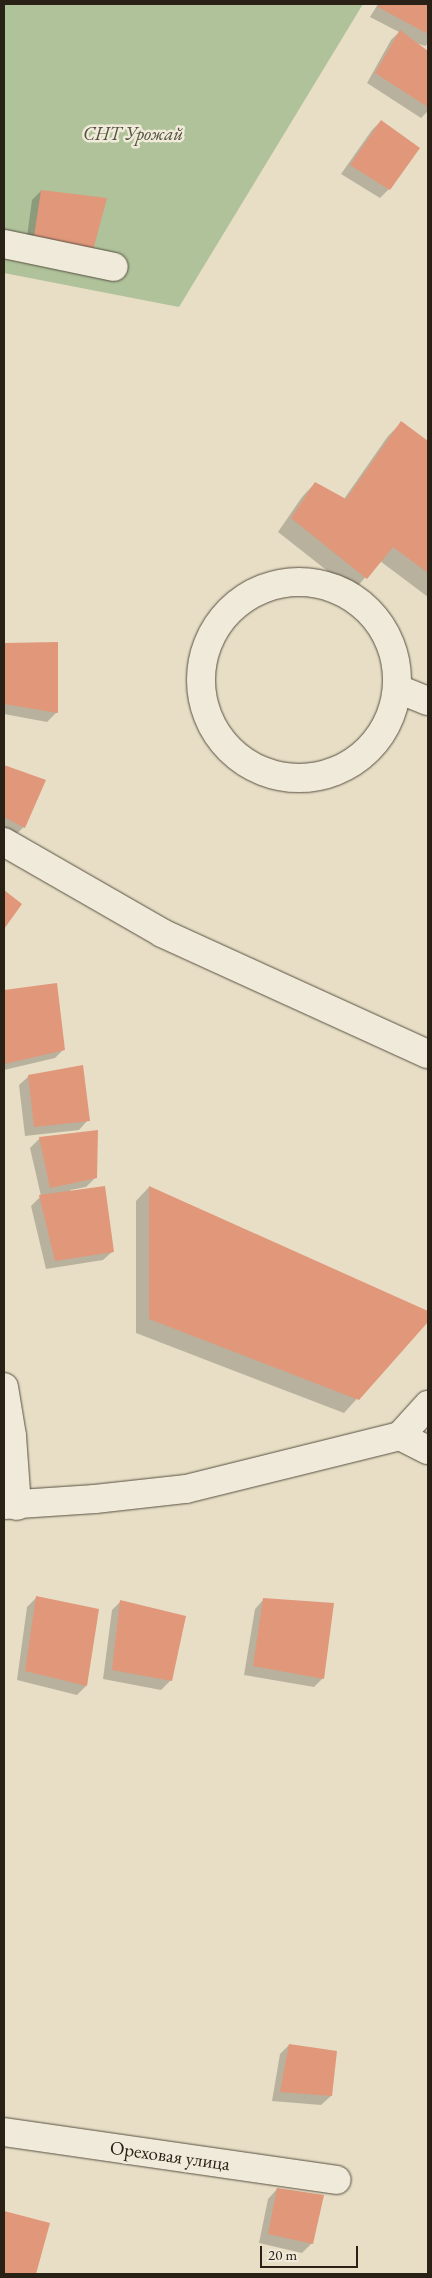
<!DOCTYPE html>
<meta charset="utf-8">
<style>
body{margin:0}
#map{position:relative;width:432px;height:2278px;overflow:hidden;background:#e7dec5;font-family:"EB Garamond",serif}
div>[style]{position:absolute}
.green>*{inset:0;background:#afc29a}
.shadow>*{inset:0;background:#0003}
.building>*{inset:0;background:#e1977a}
.roads{filter:drop-shadow(0 0 1px #585042) drop-shadow(0 0 1px #585042)}
.minor>*{height:28px;margin:-14px;padding:0 14px;transform-origin:14px;border-radius:14px;background:#efead9}
.minor>.ring{margin:-14px;padding:0;box-sizing:content-box;background:none;border:28px solid #efead9;border-radius:50%}
span{translate:-50% -50%;white-space:nowrap;text-align:center;line-height:1.15;-webkit-text-stroke:5px #efead9;paint-order:stroke}
.park-label{font-size:19px;color:#51513e;font-style:italic}
.street-label{font-size:19px;color:#292016}
.frame{position:absolute;inset:0;border:5px solid #292016;pointer-events:none}
.scale{position:absolute;left:260px;top:2246px;width:98px;height:22px;box-sizing:border-box;border:2px solid #292016;border-top:0;padding-left:6px;font-size:15px;line-height:18px;white-space:nowrap;color:#292016;-webkit-text-stroke:4px #efead9;paint-order:stroke}
</style>
<div id="map">
<div class="green">
<div style="clip-path:polygon(4px 4px,363px 4px,179px 307px,4px 273px)"></div>
</div>
<div class="shadow">
<div style="clip-path:polygon(378px 4px,428px 4px,428px 43px,425px 46px,416px 43px,428px 52px,428px 111px,421px 118px,367px 83px,391px 40px,399px 32px,370px 17px)"></div>
<div style="clip-path:polygon(381px 121px,389px 189px,380px 198px,341px 174px,372px 130px)"></div>
<div style="clip-path:polygon(41px 191px,105px 199px,24px 259px,32px 200px)"></div>
<div style="clip-path:polygon(401px 423px,428px 443px,428px 597px,380px 561px,353px 591px,278px 532px,302px 497px,315px 483px,344px 499px,388px 436px)"></div>
<div style="clip-path:polygon(57px 643px,57px 712px,47px 722px,4px 714px,4px 644px)"></div>
<div style="clip-path:polygon(4px 766px,45px 780px,24px 827px,14px 836px,4px 831px)"></div>
<div style="clip-path:polygon(56px 984px,64px 1049px,55px 1058px,4px 1070px,4px 991px)"></div>
<div style="clip-path:polygon(29px 1076px,88px 1120px,79px 1130px,25px 1136px,19px 1085px)"></div>
<div style="clip-path:polygon(40px 1138px,96px 1177px,86px 1187px,70px 1190px,113px 1251px,103px 1260px,46px 1269px,31px 1206px,41px 1196px,30px 1148px)"></div>
<div style="clip-path:polygon(149px 1187px,428px 1313px,428px 1320px,344px 1413px,136px 1333px,136px 1201px)"></div>
<div style="clip-path:polygon(36px 1598px,86px 1686px,77px 1695px,17px 1680px,27px 1607px)"></div>
<div style="clip-path:polygon(264px 1599px,323px 1678px,314px 1687px,244px 1675px,255px 1609px)"></div>
<div style="clip-path:polygon(121px 1601px,170px 1681px,161px 1690px,103px 1679px,112px 1610px)"></div>
<div style="clip-path:polygon(289px 2045px,331px 2096px,321px 2105px,272px 2101px,280px 2054px)"></div>
<div style="clip-path:polygon(277px 2189px,312px 2243px,302px 2253px,259px 2243px,268px 2199px)"></div>
<div style="clip-path:polygon(4px 2212px,48px 2224px,35px 2274px,4px 2274px)"></div>
</div>
<div class="building">
<div style="clip-path:polygon(380px 4px,428px 4px,428px 34px,378px 7px)"></div>
<div style="clip-path:polygon(400px 30px,428px 51px,428px 107px,375px 73px)"></div>
<div style="clip-path:polygon(381px 120px,420px 148px,390px 190px,350px 165px)"></div>
<div style="clip-path:polygon(41px 190px,107px 198px,90px 262px,32px 250px)"></div>
<div style="clip-path:polygon(401px 421px,428px 441px,428px 573px,393px 547px,367px 579px,291px 518px,315px 482px,346px 499px)"></div>
<div style="clip-path:polygon(58px 642px,58px 713px,4px 704px,4px 643px)"></div>
<div style="clip-path:polygon(4px 765px,46px 780px,25px 828px,4px 817px)"></div>
<div style="clip-path:polygon(4px 890px,22px 904px,4px 929px)"></div>
<div style="clip-path:polygon(57px 983px,65px 1050px,4px 1064px,4px 990px)"></div>
<div style="clip-path:polygon(83px 1065px,90px 1121px,34px 1127px,28px 1075px)"></div>
<div style="clip-path:polygon(98px 1130px,97px 1178px,50px 1188px,39px 1137px)"></div>
<div style="clip-path:polygon(105px 1186px,114px 1252px,55px 1261px,39px 1195px)"></div>
<div style="clip-path:polygon(149px 1186px,428px 1311px,428px 1322px,359px 1400px,149px 1319px)"></div>
<div style="clip-path:polygon(36px 1596px,99px 1609px,87px 1686px,25px 1671px)"></div>
<div style="clip-path:polygon(263px 1598px,334px 1603px,324px 1679px,253px 1666px)"></div>
<div style="clip-path:polygon(120px 1600px,186px 1616px,172px 1681px,112px 1670px)"></div>
<div style="clip-path:polygon(289px 2044px,337px 2051px,332px 2096px,280px 2092px)"></div>
<div style="clip-path:polygon(277px 2188px,324px 2195px,313px 2244px,268px 2234px)"></div>
<div style="clip-path:polygon(4px 2211px,50px 2223px,36px 2274px,4px 2274px)"></div>
</div>
<div class="roads">
<div class="minor">
<div style="left:4px;top:244px;width:112px;rotate:11.8deg"></div>
<div class="ring" style="left:201px;top:582px;width:168px;height:168px"></div>
<div style="left:398px;top:689px;width:32px;rotate:22deg"></div>
<div style="left:4px;top:842px;width:182px;rotate:29.9deg"></div>
<div style="left:162px;top:933px;width:292px;rotate:24.5deg"></div>
<div style="left:4px;top:1387px;width:50px;rotate:80.7deg"></div>
<div style="left:12px;top:1436px;width:70px;rotate:85.9deg"></div>
<div style="left:400px;top:1436px;width:42px;rotate:-47.9deg"></div>
<div style="left:4px;top:1505px;width:91px;rotate:-3.8deg"></div>
<div style="left:95px;top:1499px;width:92px;rotate:-6.3deg"></div>
<div style="left:186px;top:1489px;width:220px;rotate:-13.9deg"></div>
<div style="left:400px;top:1436px;width:31px;rotate:27deg"></div>
<div style="left:4px;top:2132px;width:336px;rotate:8.2deg"></div>
</div>
</div>
<div class="park-label">
<span style="left:133px;top:134px">СНТ Урожай</span>
</div>
<div class="street-label">
<span style="left:170px;top:2156px;rotate:8deg">Ореховая улица</span>
</div>
<div class="frame"></div>
<div class="scale">20 m</div>
</div>
